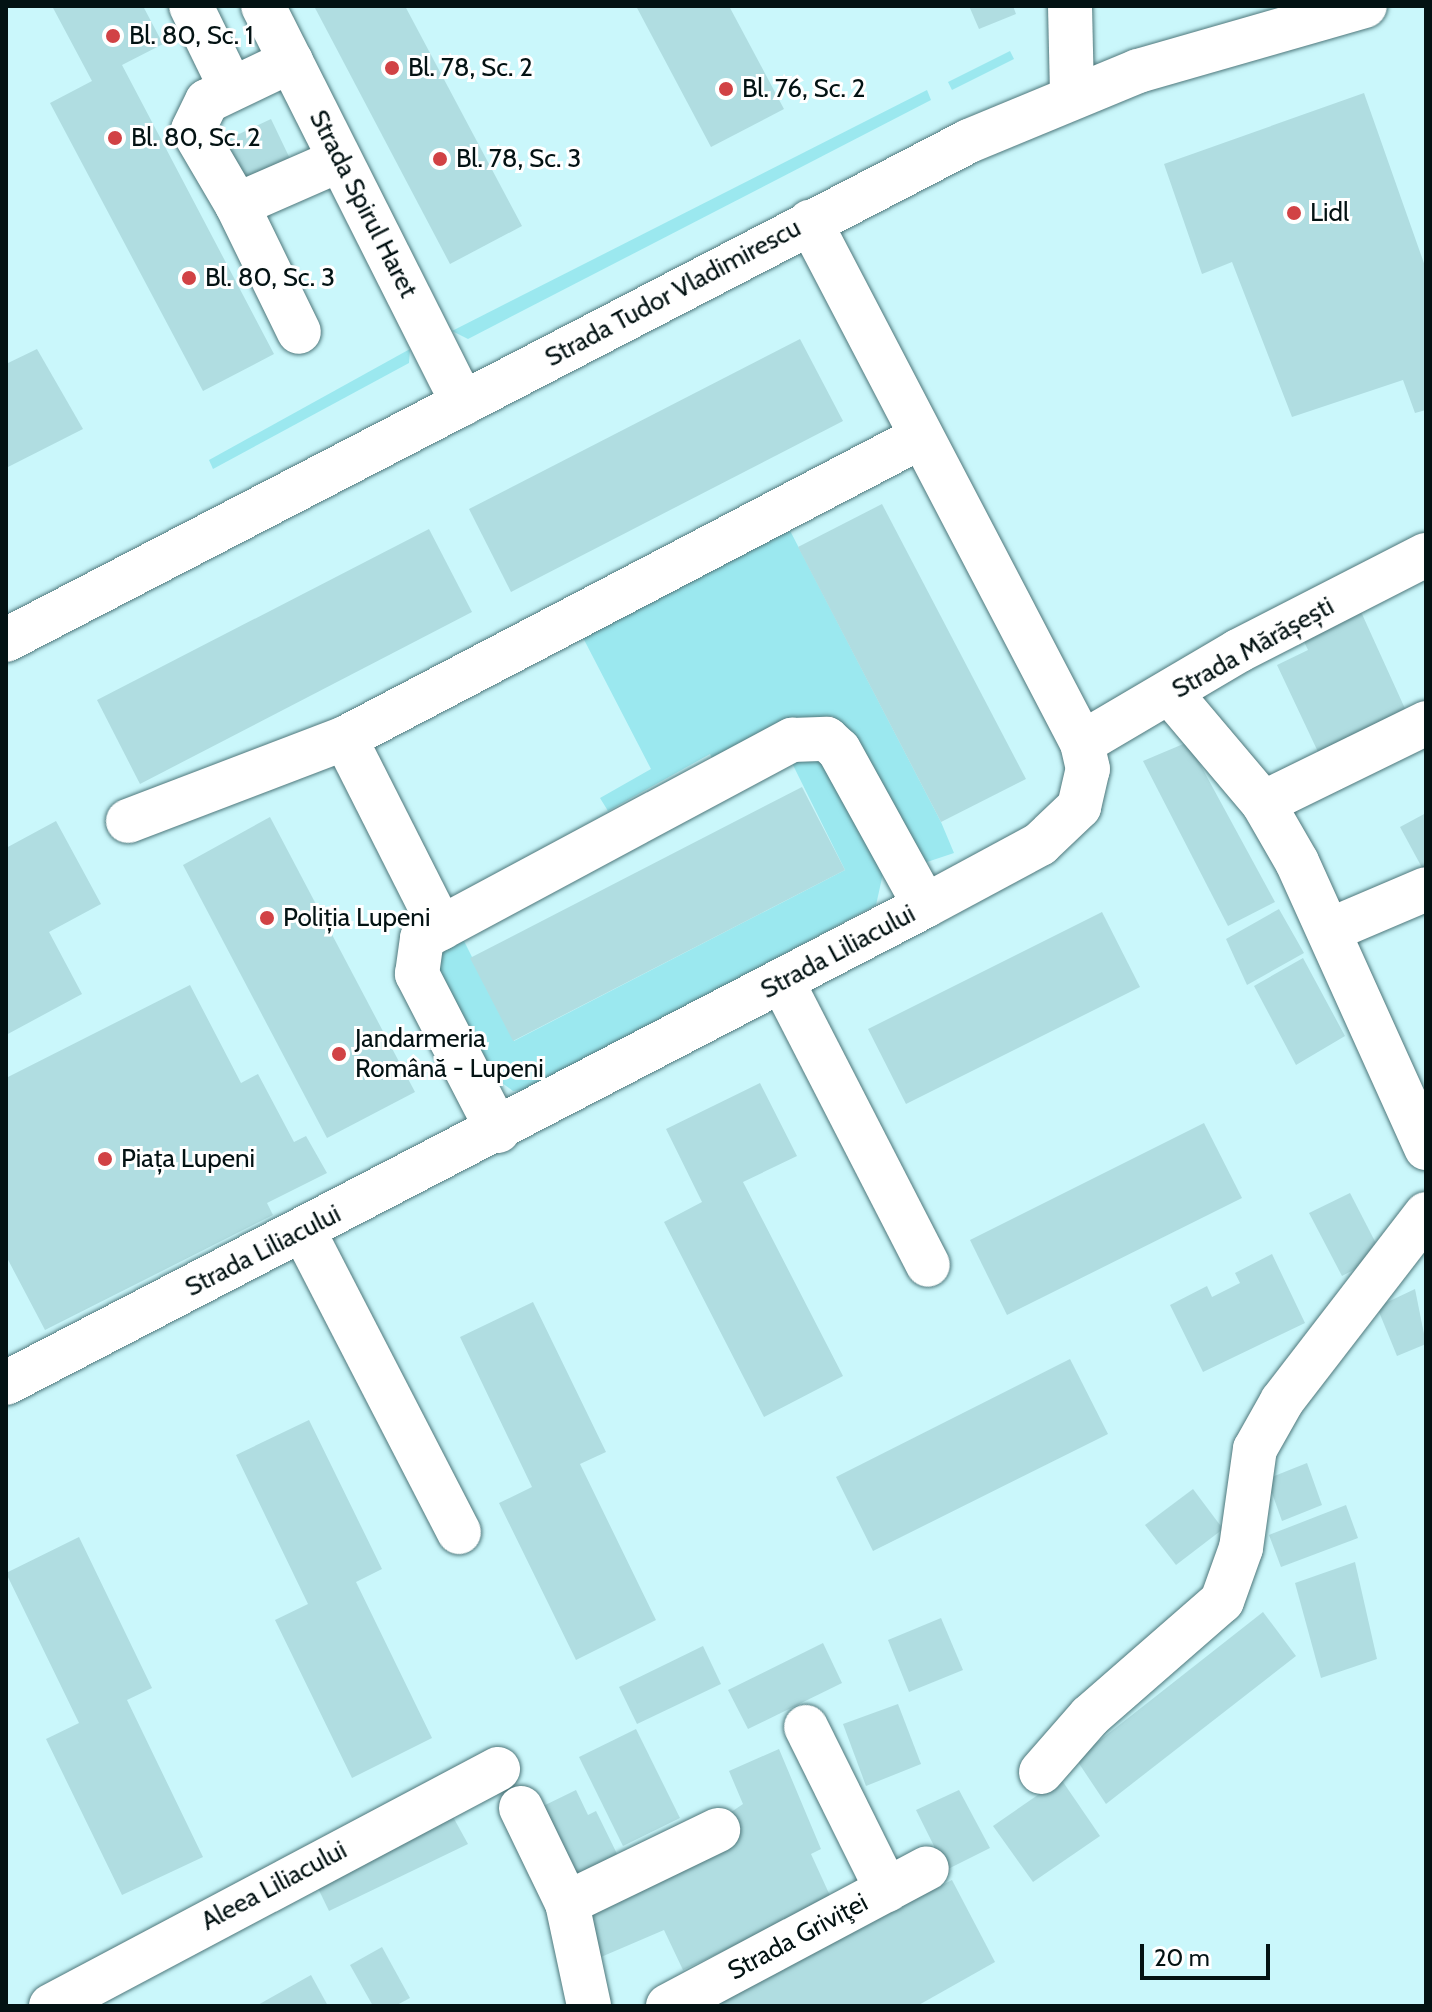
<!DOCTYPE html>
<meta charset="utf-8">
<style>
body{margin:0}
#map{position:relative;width:1432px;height:2012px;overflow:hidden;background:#caf7fb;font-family:Cabin,sans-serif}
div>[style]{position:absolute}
.green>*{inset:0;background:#9be8ef}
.building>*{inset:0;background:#b0dde1}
.roads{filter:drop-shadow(0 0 2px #4e777b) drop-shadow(0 0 2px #4e777b)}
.minor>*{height:44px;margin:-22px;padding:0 22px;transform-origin:22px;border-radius:22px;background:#fff}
.major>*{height:44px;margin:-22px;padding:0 22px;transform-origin:22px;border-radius:22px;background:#fff}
.dots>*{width:22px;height:22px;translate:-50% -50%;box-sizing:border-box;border:4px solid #fff;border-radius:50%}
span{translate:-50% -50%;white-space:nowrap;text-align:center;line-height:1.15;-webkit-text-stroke:6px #fff;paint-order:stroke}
.poi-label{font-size:26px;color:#031213}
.left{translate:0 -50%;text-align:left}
.street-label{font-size:26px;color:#031213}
.frame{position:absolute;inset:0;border:8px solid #031213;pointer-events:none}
.scale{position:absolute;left:1140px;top:1944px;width:130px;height:36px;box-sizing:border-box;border:4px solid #031213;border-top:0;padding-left:10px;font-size:24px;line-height:28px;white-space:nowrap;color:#031213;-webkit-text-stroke:6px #fff;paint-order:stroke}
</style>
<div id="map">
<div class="green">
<div style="clip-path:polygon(1010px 51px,1014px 59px,952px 90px,948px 82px)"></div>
<div style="clip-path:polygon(927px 90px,931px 100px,468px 339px,452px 331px)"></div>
<div style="clip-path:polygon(410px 349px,409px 363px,213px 469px,209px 460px)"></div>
<div style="clip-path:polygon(785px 521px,941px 822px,954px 853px,924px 863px,833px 716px,807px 718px,717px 768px,710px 754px,608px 811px,600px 798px,651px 769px,579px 630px)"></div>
<div style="clip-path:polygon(821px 758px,884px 869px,876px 905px,530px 1089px,513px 1091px,491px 1075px,434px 960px,459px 931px,514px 1041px,845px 870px,790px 759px)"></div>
</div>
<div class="building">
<div style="clip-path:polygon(52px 6px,143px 6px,163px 44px,122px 65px,274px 354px,203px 391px,50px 103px,92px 81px)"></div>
<div style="clip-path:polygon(314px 6px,405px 6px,522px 226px,450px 264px)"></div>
<div style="clip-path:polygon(636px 6px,729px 6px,784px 109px,711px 147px)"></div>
<div style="clip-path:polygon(969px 6px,1013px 6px,1016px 14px,979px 29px)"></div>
<div style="clip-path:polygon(1364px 93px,1426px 269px,1426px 410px,1415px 413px,1403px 380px,1292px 417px,1232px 262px,1202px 274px,1164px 164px)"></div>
<div style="clip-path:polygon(271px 119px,293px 165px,239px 189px,218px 144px)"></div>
<div style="clip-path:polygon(800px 339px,843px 421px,511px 592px,469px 509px)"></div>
<div style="clip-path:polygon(37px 349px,83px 429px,6px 468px,6px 364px)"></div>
<div style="clip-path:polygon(882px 504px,1026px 779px,941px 822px,798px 547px)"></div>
<div style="clip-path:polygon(429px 529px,472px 612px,140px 784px,97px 700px)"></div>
<div style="clip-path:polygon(1357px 603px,1407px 713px,1319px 754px,1277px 665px,1308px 650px,1299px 631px)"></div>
<div style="clip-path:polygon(1188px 742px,1275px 902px,1228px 926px,1143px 761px)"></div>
<div style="clip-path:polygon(802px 787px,845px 870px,513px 1041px,470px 958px)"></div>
<div style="clip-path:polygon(1426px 813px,1426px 875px,1400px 827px)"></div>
<div style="clip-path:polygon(270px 817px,415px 1092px,327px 1138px,183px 865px)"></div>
<div style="clip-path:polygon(56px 821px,101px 904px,49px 932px,82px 994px,6px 1035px,6px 848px)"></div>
<div style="clip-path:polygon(1279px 909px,1304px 953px,1247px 985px,1226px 939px)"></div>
<div style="clip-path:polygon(1102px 912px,1140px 987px,906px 1104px,868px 1029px)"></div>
<div style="clip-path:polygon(1303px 958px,1345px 1036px,1296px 1065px,1254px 986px)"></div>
<div style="clip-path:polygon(190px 985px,241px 1083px,258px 1074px,294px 1142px,306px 1136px,327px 1173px,267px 1203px,273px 1215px,45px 1330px,6px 1256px,6px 1078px)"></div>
<div style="clip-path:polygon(760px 1083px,797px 1156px,743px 1182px,843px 1376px,764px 1417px,664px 1222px,702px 1202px,666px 1129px)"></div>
<div style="clip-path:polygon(1204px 1123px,1242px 1198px,1007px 1315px,970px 1240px)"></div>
<div style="clip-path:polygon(1350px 1193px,1382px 1255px,1342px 1276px,1309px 1213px)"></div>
<div style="clip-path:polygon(1272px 1254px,1305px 1323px,1203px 1372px,1170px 1305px,1207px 1286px,1212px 1297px,1240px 1283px,1235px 1273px)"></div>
<div style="clip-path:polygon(1415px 1289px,1426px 1344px,1397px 1356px,1377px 1307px)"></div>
<div style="clip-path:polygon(533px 1302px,606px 1452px,580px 1464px,656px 1620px,576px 1660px,499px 1503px,532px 1487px,460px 1337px)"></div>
<div style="clip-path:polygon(1070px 1359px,1108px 1434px,873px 1551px,836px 1477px)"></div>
<div style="clip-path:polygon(309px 1420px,382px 1569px,356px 1582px,432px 1738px,352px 1778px,275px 1620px,308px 1604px,236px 1455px)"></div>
<div style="clip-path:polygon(1307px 1463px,1322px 1505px,1282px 1521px,1267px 1479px)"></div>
<div style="clip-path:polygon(1193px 1489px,1223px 1529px,1176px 1565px,1145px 1525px)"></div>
<div style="clip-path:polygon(1346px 1505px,1358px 1538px,1281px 1567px,1269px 1535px)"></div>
<div style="clip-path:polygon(79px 1537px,152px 1688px,127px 1700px,203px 1857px,122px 1895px,46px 1739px,79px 1723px,6px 1573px)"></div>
<div style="clip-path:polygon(1355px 1562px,1377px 1659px,1321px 1678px,1295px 1583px)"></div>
<div style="clip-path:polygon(1263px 1612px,1296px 1656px,1106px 1804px,1076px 1759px)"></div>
<div style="clip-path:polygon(941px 1618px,963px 1670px,909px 1692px,888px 1640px)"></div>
<div style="clip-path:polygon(823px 1643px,842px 1683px,748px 1729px,728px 1690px)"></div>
<div style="clip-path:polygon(703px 1646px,721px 1684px,637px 1724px,619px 1687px)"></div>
<div style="clip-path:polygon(898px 1704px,921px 1764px,866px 1786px,843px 1724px)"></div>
<div style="clip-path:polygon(636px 1729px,680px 1818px,623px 1846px,579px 1757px)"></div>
<div style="clip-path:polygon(779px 1749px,821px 1849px,811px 1854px,832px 1900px,683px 1970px,664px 1930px,601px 1957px,590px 1919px,611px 1893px,743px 1804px,729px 1771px)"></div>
<div style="clip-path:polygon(1061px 1779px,1100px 1836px,1033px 1882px,993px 1826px)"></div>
<div style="clip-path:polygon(576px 1790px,588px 1815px,596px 1811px,622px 1864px,571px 1887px,535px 1810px)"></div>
<div style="clip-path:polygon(959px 1790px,990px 1848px,946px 1870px,916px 1810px)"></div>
<div style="clip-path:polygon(447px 1806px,468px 1844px,329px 1911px,314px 1880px)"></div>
<div style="clip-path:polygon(952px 1880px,995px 1962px,917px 2006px,709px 2006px)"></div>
<div style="clip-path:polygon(382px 1947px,410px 1998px,395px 2006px,373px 2006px,350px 1965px)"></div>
<div style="clip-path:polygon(311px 1975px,328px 2006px,256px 2006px)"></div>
</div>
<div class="roads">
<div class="minor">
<div style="left:191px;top:6px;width:91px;rotate:64deg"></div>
<div style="left:263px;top:6px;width:445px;rotate:63.3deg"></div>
<div style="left:1070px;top:6px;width:91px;rotate:88.7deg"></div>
<div style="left:291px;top:61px;width:93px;rotate:154.5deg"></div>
<div style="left:207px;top:101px;width:32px;rotate:116deg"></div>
<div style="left:193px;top:130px;width:87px;rotate:59.6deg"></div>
<div style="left:237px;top:205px;width:112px;rotate:-23.6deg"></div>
<div style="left:237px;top:205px;width:141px;rotate:64deg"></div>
<div style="left:1171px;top:694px;width:143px;rotate:49.8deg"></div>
<div style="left:1263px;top:803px;width:68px;rotate:60deg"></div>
<div style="left:1297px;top:862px;width:314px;rotate:65.7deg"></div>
<div style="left:345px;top:738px;width:213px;rotate:63.2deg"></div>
<div style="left:1082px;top:743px;width:181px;rotate:-30.5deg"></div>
<div style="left:1238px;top:651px;width:211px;rotate:-27.1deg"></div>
<div style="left:1263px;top:803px;width:182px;rotate:-26.1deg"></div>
<div style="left:128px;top:821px;width:232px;rotate:-20.9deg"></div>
<div style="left:345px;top:738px;width:650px;rotate:-27.59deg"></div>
<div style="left:1330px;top:930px;width:104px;rotate:-23.1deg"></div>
<div style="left:782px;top:981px;width:319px;rotate:62.8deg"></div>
<div style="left:498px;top:1131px;width:177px;rotate:-117.3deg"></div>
<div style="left:417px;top:974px;width:36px;rotate:-82deg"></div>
<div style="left:422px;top:938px;width:420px;rotate:-28.2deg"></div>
<div style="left:792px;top:740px;width:35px;rotate:-2deg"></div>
<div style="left:827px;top:739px;width:16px;rotate:43deg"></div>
<div style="left:839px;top:750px;width:178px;rotate:61.1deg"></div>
<div style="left:303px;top:1230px;width:340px;rotate:62.7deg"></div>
<div style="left:6px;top:1383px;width:1035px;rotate:-27.43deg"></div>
<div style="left:925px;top:906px;width:131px;rotate:-28.3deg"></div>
<div style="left:1040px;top:844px;width:54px;rotate:-43.5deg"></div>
<div style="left:1079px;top:807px;width:39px;rotate:-77deg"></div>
<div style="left:1088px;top:769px;width:27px;rotate:-103deg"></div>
<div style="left:1082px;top:743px;width:588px;rotate:-117.57deg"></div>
<div style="left:806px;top:1727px;width:182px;rotate:63.6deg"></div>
<div style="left:1041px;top:1772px;width:74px;rotate:-48.8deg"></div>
<div style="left:1090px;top:1716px;width:175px;rotate:-41.1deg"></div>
<div style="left:1222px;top:1601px;width:56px;rotate:-70.3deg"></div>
<div style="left:1241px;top:1548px;width:100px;rotate:-82deg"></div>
<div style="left:1255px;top:1449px;width:55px;rotate:-60.6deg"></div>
<div style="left:1282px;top:1401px;width:236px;rotate:-52.4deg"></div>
<div style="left:521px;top:1808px;width:106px;rotate:64.2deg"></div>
<div style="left:567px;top:1903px;width:105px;rotate:77.9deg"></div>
<div style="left:567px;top:1903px;width:168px;rotate:-25.8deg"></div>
<div style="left:51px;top:2006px;width:506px;rotate:-27.93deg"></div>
<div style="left:668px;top:2006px;width:293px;rotate:-28deg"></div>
</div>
<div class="major">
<div style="left:6px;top:640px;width:1085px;rotate:-27.39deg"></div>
<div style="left:969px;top:141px;width:183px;rotate:-22.5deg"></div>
<div style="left:1138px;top:71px;width:236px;rotate:-16deg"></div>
</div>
</div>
<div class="dots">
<div style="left:113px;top:36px;background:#d14245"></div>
<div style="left:392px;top:68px;background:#d14245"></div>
<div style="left:726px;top:89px;background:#d14245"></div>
<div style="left:115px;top:138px;background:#d14245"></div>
<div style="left:440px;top:159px;background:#d14245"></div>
<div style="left:1294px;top:213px;background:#d14245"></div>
<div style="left:189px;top:278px;background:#d14245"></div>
<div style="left:267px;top:918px;background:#d14245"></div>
<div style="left:339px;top:1054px;background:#d14245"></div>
<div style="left:105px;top:1159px;background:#d14245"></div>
</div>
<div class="poi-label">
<span class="left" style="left:129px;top:36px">Bl. 80, Sc. 1</span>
<span class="left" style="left:408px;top:68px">Bl. 78, Sc. 2</span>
<span class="left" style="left:742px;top:89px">Bl. 76, Sc. 2</span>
<span class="left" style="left:131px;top:138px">Bl. 80, Sc. 2</span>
<span class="left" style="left:456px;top:159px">Bl. 78, Sc. 3</span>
<span class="left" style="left:1310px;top:213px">Lidl</span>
<span class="left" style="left:205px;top:278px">Bl. 80, Sc. 3</span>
<span class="left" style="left:283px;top:918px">Poliția Lupeni</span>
<span class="left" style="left:355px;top:1054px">Jandarmeria<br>Română - Lupeni</span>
<span class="left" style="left:121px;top:1159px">Piața Lupeni</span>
</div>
<div class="street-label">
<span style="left:363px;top:204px;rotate:63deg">Strada Spirul Haret</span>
<span style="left:673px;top:293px;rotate:-28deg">Strada Tudor Vladimirescu</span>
<span style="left:1253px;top:648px;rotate:-29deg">Strada Mărășești</span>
<span style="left:838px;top:952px;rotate:-28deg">Strada Liliacului</span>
<span style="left:263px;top:1251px;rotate:-27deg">Strada Liliacului</span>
<span style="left:274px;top:1886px;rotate:-28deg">Aleea Liliacului</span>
<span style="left:798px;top:1937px;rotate:-28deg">Strada Griviţei</span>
</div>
<div class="frame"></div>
<div class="scale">20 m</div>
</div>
